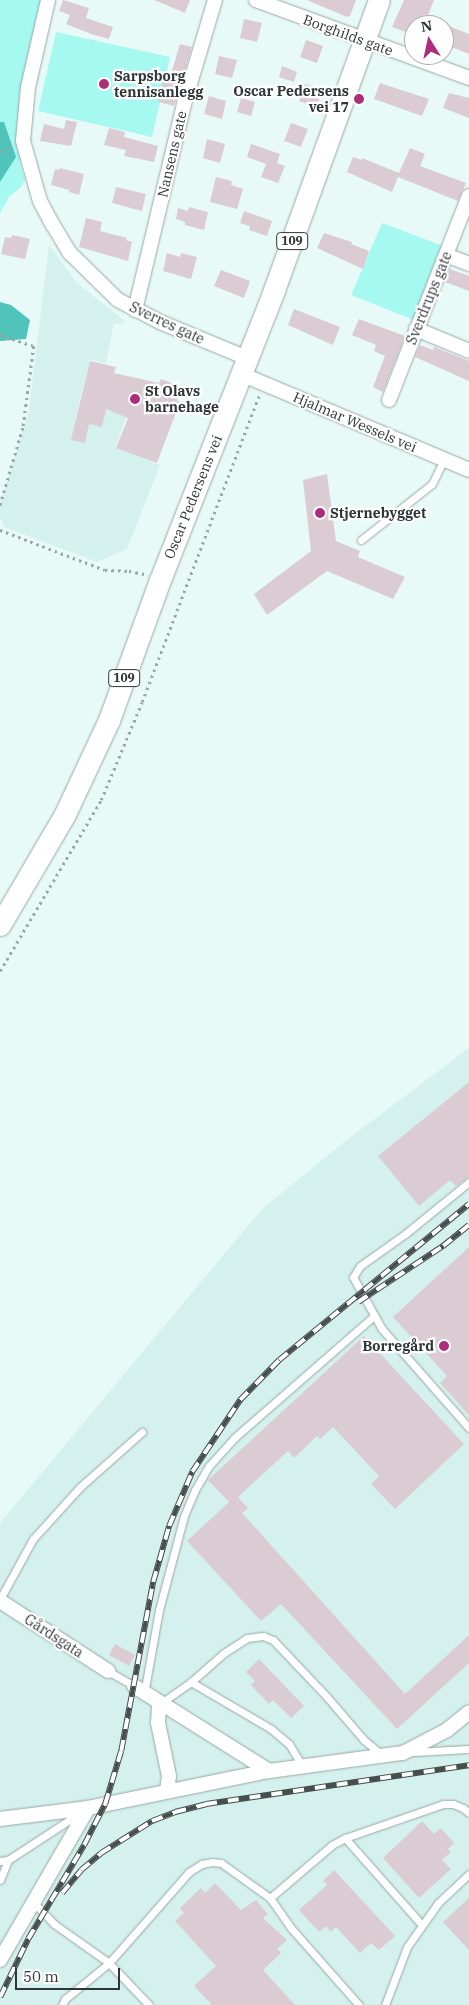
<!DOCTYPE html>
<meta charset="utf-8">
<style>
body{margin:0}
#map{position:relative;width:469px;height:2005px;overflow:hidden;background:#e8faf8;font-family:"IBM Plex Serif",serif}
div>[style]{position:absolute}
.built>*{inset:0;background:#d5f1ed}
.green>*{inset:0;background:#a6f9f1}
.forest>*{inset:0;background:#50c4bb}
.building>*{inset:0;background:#dbccd3}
.path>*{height:2.5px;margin-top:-1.25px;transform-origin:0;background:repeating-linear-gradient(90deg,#9aa7a5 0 2.5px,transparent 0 6.5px)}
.roads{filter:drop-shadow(0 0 1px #97a8a6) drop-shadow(0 0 1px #97a8a6)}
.lane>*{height:7px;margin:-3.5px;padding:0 3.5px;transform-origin:3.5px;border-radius:3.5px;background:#fff}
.street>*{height:14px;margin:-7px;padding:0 7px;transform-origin:7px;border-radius:7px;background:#fff}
.primary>*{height:21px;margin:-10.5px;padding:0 10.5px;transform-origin:10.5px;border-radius:10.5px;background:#fff}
.rail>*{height:5.5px;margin-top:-2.75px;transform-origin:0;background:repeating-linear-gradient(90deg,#fff 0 11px,#474f4e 0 22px);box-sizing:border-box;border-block:1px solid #474f4e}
.dots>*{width:14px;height:14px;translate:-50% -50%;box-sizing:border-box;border:2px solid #fff;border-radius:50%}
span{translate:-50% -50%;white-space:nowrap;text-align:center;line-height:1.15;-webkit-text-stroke:4.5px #fff;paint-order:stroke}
.shield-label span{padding:1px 4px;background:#fff;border:1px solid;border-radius:4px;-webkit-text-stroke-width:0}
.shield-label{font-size:12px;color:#2f3635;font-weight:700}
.street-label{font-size:14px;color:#2f3635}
.poi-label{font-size:14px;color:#2f3635;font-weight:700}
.left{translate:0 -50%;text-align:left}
.right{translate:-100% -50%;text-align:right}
.north{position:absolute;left:404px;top:15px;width:50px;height:50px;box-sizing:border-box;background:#fff;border:1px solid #acafae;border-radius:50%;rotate:350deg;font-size:14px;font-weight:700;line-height:20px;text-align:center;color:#2f3635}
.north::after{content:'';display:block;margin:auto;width:18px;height:22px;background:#ad2d7b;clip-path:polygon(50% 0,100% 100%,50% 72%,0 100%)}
.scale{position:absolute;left:15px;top:1968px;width:105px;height:22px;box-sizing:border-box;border:2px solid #2f3635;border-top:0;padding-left:6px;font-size:15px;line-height:18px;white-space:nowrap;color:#2f3635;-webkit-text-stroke:4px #fff;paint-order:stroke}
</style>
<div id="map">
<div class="built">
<div style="clip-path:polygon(49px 245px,78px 284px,124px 320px,123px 325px,114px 323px,106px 363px,90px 360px,75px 420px,101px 426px,105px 408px,127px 416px,115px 447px,160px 465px,127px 549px,97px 562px,4px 527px,0 517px,0 504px,29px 409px)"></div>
<div style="clip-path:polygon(469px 1048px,469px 2005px,0 2005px,0 1523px,261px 1210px,344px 1142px)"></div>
</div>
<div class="green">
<div style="clip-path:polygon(0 0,43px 0,20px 163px,25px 180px,21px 187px,9px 197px,0 213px)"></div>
<div style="clip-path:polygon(56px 32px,170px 57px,152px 137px,38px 111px)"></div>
<div style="clip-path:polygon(382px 223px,443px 246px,419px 322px,351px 295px)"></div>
</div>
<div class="forest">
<div style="clip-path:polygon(0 122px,4px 122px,16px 157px,0 182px)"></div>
<div style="clip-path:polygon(0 302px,11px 305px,30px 320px,26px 339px,0 341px)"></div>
</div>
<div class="building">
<div style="clip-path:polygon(63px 0,89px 8px,86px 18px,113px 27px,109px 39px,91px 34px,66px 24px,70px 15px,59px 11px)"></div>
<div style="clip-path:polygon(154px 0,190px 0,185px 13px)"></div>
<div style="clip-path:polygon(307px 0,356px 0,350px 16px,347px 17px)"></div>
<div style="clip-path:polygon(404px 0,434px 0,424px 25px,414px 25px,414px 35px,392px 27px)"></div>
<div style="clip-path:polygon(244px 19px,262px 23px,257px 42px,240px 38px)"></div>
<div style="clip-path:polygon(444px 24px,469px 34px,469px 54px,444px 44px)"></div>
<div style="clip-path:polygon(306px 40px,323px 46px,317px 63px,300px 57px)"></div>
<div style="clip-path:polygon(180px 44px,192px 47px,174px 106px,158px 102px,165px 72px,171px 74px)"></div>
<div style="clip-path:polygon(219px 56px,237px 60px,232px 78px,215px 74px)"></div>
<div style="clip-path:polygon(282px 66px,297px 72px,294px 82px,279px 77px)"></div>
<div style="clip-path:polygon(380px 83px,429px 99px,422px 116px,374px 99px)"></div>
<div style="clip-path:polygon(305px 84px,323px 90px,316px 107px,299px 101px)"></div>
<div style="clip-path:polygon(449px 93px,469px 98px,469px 118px,443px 108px)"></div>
<div style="clip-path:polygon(209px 96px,226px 101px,222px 119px,204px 114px)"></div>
<div style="clip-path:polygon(241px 98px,255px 102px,251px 116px,237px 112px)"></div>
<div style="clip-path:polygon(66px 120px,77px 122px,71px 146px,40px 141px,44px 124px,64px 129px)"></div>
<div style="clip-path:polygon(291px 123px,308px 129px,301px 147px,284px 141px)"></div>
<div style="clip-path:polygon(109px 128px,125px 132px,124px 137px,158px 146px,154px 162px,124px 156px,126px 150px,104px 145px)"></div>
<div style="clip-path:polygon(207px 139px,225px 144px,220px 163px,203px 158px)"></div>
<div style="clip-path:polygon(251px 144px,280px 154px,277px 163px,285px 166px,278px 183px,261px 177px,266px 164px,247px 157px)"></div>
<div style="clip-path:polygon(410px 148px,425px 154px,420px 166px,466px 183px,458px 201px,398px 177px,392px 192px,347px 172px,353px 157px,362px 160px,362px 158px,399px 173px)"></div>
<div style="clip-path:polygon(60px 168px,84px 174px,79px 195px,69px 192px,69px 190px,51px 185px,55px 169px,59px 170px)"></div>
<div style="clip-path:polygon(216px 177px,232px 181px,231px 185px,243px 189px,237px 209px,210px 202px)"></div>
<div style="clip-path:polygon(116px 187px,146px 194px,142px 211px,112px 203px)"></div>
<div style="clip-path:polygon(189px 207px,208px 212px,204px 230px,185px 225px,185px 222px,176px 219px,178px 208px,188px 211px)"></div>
<div style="clip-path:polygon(244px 211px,272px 221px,267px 236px,249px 230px,250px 226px,240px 223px)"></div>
<div style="clip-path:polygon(86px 218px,102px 222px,100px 231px,127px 238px,126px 240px,132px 242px,128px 261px,79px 247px)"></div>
<div style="clip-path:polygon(324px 233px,352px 242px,351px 244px,369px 251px,363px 269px,317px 248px)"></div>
<div style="clip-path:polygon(12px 235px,30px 239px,25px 259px,1px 254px,5px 237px,11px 238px)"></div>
<div style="clip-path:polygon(167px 253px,180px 257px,181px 253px,197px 257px,191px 279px,163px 271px)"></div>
<div style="clip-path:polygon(450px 269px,469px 276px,469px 291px,445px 282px)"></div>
<div style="clip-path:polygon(221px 270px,250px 281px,244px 298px,214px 286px)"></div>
<div style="clip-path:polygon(294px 309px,340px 327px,333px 345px,288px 325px)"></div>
<div style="clip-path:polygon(359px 319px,405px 336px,383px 392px,373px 387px,385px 356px,374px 351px,376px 345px,352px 335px)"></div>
<div style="clip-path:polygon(420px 345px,433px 350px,434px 347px,469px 361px,469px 381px,415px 357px)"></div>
<div style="clip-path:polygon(90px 361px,116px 367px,114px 373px,159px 383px,161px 379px,182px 387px,177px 400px,180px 402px,157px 463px,116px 448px,128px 418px,106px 409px,102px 427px,89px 424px,85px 443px,71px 440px)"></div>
<div style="clip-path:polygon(327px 474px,336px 541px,360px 551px,358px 557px,405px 577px,393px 599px,327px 571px,267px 615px,254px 594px,311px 551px,303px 480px)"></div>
<div style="clip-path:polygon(469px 1082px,469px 1177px,456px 1186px,450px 1180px,419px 1206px,378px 1156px)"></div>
<div style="clip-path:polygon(469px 1247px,469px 1415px,440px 1383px,447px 1376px,393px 1317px)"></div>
<div style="clip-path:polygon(364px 1336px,464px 1444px,395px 1509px,371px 1484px,379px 1476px,333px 1427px,320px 1439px,317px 1436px,294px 1458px,288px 1451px,238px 1497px,248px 1508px,242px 1513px,405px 1694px,469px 1635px,469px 1663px,397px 1729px,281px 1604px,261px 1621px,187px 1541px,229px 1502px,208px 1480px)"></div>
<div style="clip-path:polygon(115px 1644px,135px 1655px,129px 1666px,109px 1655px)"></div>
<div style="clip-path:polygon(259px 1659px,304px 1706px,291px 1718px,273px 1700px,269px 1704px,251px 1685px,255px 1681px,246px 1672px)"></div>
<div style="clip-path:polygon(422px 1821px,434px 1834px,441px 1828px,454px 1843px,448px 1849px,451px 1852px,442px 1860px,451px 1869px,419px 1898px,383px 1858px)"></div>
<div style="clip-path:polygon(334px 1870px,395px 1936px,379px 1950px,371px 1943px,360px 1953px,336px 1927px,331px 1932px,326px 1926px,319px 1932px,299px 1910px,327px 1885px,323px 1881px)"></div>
<div style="clip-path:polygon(215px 1883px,241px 1910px,256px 1900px,268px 1914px,263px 1918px,287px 1940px,277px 1949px,281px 1953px,263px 1970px,295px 2005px,212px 2005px,194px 1986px,216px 1966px,175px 1921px,184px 1913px,180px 1908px,201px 1888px,205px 1893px)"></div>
<div style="clip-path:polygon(469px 1898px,469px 1950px,443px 1922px)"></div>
</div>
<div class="path">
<div style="left:0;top:152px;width:11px;rotate:-27deg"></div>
<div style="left:0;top:335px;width:36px;rotate:18deg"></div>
<div style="left:34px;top:346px;width:83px;rotate:97.6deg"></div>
<div style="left:23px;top:428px;width:81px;rotate:106.4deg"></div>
<div style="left:0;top:530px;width:112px;rotate:20.9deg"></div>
<div style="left:105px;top:570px;width:24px;rotate:2deg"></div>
<div style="left:129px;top:571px;width:16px;rotate:11deg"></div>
<div style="left:0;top:971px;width:199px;rotate:-59.4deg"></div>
<div style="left:101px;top:800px;width:106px;rotate:-67.3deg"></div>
<div style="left:142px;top:702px;width:328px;rotate:-69.1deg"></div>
</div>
<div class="roads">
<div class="lane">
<div style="left:361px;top:540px;width:90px;rotate:-38.3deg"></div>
<div style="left:432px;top:484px;width:28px;rotate:-64deg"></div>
<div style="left:469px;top:1182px;width:82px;rotate:140.9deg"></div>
<div style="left:405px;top:1234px;width:55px;rotate:144.6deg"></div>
<div style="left:360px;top:1266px;width:13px;rotate:122deg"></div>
<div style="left:353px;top:1277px;width:60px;rotate:60.9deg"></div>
<div style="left:382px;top:1329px;width:132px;rotate:48.7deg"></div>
<div style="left:0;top:1599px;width:68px;rotate:-61.2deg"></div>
<div style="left:33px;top:1539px;width:70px;rotate:-47.9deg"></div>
<div style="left:80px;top:1487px;width:83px;rotate:-41.6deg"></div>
<div style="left:108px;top:1671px;width:30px;rotate:30deg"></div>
<div style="left:191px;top:1682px;width:93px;rotate:30.4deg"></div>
<div style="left:271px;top:1729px;width:23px;rotate:40deg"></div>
<div style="left:289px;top:1744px;width:26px;rotate:59deg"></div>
<div style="left:144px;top:1694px;width:85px;rotate:-79.9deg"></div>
<div style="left:159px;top:1610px;width:97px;rotate:-75.1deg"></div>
<div style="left:184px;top:1516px;width:28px;rotate:-67deg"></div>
<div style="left:195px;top:1490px;width:28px;rotate:-60deg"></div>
<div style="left:209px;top:1466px;width:38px;rotate:-48deg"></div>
<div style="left:234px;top:1438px;width:186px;rotate:-41.1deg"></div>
<div style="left:161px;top:1703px;width:37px;rotate:-35deg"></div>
<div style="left:191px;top:1682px;width:44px;rotate:-41.3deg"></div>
<div style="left:224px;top:1653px;width:27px;rotate:-33deg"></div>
<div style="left:247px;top:1638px;width:16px;rotate:-7deg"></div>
<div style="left:263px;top:1636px;width:11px;rotate:22deg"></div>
<div style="left:273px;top:1640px;width:79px;rotate:46.5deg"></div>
<div style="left:327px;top:1697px;width:57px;rotate:49.3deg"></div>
<div style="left:364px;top:1740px;width:23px;rotate:40deg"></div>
<div style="left:413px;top:1752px;width:56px;rotate:-3.1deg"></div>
<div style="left:345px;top:1838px;width:116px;rotate:48.5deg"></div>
<div style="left:0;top:1861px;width:8px;rotate:-7deg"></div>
<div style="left:8px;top:1860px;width:90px;rotate:-33.2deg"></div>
<div style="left:0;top:1880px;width:22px;rotate:-68deg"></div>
<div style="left:270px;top:1898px;width:82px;rotate:-40.5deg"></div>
<div style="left:332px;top:1845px;width:15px;rotate:-28deg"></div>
<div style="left:345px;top:1838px;width:104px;rotate:-19.1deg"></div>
<div style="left:443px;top:1804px;width:10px"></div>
<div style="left:453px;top:1804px;width:11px;rotate:22deg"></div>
<div style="left:463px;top:1808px;width:8px;rotate:40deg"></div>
<div style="left:33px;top:1902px;width:30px;rotate:46deg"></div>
<div style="left:54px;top:1924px;width:67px;rotate:35.3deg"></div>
<div style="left:109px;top:1963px;width:58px;rotate:46.4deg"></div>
<div style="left:62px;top:2005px;width:7px;rotate:-63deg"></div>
<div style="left:65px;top:1999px;width:57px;rotate:-39.3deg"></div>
<div style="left:109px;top:1963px;width:121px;rotate:-48.7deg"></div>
<div style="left:189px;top:1872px;width:15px;rotate:-32deg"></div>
<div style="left:202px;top:1864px;width:10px;rotate:-11deg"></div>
<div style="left:212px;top:1862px;width:9px;rotate:6deg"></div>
<div style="left:221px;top:1863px;width:60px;rotate:35.5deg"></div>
<div style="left:270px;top:1898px;width:37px;rotate:55deg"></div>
<div style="left:291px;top:1928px;width:103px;rotate:48.6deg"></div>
<div style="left:385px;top:2005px;width:62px;rotate:-69.2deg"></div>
<div style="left:407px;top:1947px;width:54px;rotate:-54.8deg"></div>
<div style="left:438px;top:1903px;width:42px;rotate:-43.1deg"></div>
</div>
<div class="street">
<div style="left:48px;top:0;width:89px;rotate:102.9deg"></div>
<div style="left:28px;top:87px;width:54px;rotate:95.3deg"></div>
<div style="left:23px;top:141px;width:62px;rotate:74.2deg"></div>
<div style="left:40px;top:201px;width:27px;rotate:62deg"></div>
<div style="left:53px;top:225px;width:33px;rotate:59deg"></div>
<div style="left:70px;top:253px;width:67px;rotate:44.4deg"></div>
<div style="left:118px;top:300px;width:47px;rotate:27.6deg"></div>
<div style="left:160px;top:322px;width:94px;rotate:22.5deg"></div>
<div style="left:256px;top:0;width:227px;rotate:20.1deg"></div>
<div style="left:446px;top:255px;width:25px;rotate:21deg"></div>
<div style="left:135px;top:310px;width:212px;rotate:-76.6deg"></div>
<div style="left:184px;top:104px;width:109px;rotate:-73.4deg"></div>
<div style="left:416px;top:329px;width:57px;rotate:22.5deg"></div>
<div style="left:241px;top:374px;width:247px;rotate:22.8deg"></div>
<div style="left:389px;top:400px;width:219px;rotate:-68.6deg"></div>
<div style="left:0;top:1601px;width:129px;rotate:32.9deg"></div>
<div style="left:134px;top:1686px;width:160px;rotate:32.2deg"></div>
<div style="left:269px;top:1771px;width:135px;rotate:-7.7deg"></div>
<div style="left:403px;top:1753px;width:50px;rotate:-27.6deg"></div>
<div style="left:447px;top:1730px;width:28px;rotate:-39deg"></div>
<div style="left:159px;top:1705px;width:18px;rotate:93deg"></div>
<div style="left:158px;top:1723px;width:54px;rotate:78.3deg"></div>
<div style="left:169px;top:1776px;width:15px;rotate:98deg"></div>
<div style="left:0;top:1819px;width:89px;rotate:-7.1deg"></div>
<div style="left:88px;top:1808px;width:185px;rotate:-11.6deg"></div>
<div style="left:0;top:1960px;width:176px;rotate:-59.9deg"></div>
</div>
<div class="primary">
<div style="left:0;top:925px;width:129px;rotate:-59.6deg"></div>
<div style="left:65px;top:814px;width:104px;rotate:-64.9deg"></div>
<div style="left:109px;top:720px;width:149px;rotate:-70deg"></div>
<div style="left:160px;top:580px;width:312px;rotate:-68.5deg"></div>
<div style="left:274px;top:290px;width:308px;rotate:-70.1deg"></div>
</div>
</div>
<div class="rail">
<div style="left:358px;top:1302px;width:102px;rotate:-33.4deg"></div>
<div style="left:443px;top:1246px;width:33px;rotate:-39deg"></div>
<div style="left:62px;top:1893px;width:30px;rotate:-50deg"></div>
<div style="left:81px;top:1870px;width:26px;rotate:-40deg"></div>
<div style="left:101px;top:1853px;width:60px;rotate:-32.1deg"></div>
<div style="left:152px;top:1821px;width:25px;rotate:-21deg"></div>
<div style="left:175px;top:1812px;width:32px;rotate:-14deg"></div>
<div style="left:206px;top:1804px;width:266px;rotate:-8.4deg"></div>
<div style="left:0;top:1997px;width:64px;rotate:-64.2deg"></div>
<div style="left:28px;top:1939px;width:109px;rotate:-59.2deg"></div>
<div style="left:84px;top:1845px;width:46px;rotate:-62.9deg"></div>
<div style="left:105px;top:1804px;width:55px;rotate:-73.2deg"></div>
<div style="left:121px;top:1751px;width:172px;rotate:-79.3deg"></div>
<div style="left:153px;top:1582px;width:58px;rotate:-74.1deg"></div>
<div style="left:169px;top:1526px;width:59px;rotate:-66.9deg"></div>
<div style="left:192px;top:1472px;width:87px;rotate:-56.3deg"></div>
<div style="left:240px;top:1400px;width:56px;rotate:-45.7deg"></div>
<div style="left:279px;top:1360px;width:246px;rotate:-39.4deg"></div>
</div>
<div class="dots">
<div style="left:104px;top:84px;background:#ad2d7b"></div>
<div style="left:359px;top:99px;background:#ad2d7b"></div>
<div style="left:135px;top:399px;background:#ad2d7b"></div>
<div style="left:320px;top:513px;background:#ad2d7b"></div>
<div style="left:444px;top:1346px;background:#ad2d7b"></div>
</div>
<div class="shield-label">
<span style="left:292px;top:241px">109</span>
<span style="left:124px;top:678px">109</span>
</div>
<div class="street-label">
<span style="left:348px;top:35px;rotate:20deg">Borghilds gate</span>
<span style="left:172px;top:154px;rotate:-77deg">Nansens gate</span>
<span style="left:429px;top:298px;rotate:-68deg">Sverdrups gate</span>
<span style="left:167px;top:323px;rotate:25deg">Sverres gate</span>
<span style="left:355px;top:422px;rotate:23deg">Hjalmar Wessels vei</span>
<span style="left:193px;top:497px;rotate:-68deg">Oscar Pedersens vei</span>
<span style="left:54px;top:1636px;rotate:33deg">Gårdsgata</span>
</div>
<div class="poi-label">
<span class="left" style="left:114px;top:84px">Sarpsborg<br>tennisanlegg</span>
<span class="right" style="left:349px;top:99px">Oscar Pedersens<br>vei 17</span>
<span class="left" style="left:145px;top:399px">St Olavs<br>barnehage</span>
<span class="left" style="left:330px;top:513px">Stjernebygget</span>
<span class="right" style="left:434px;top:1346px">Borregård</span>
</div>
<div class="north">N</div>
<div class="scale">50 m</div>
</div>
